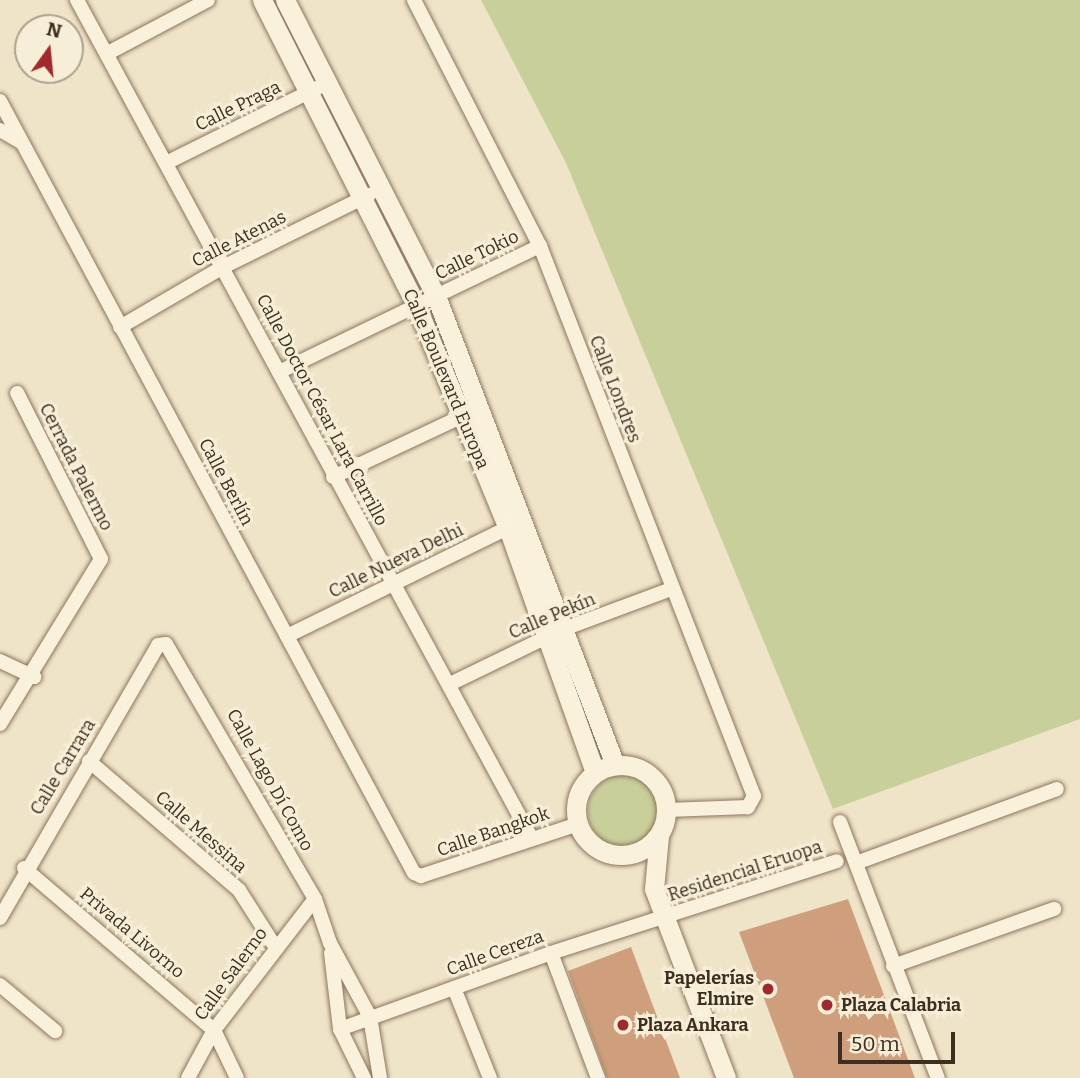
<!DOCTYPE html>
<meta charset="utf-8">
<style>
body{margin:0}
#map{position:relative;width:1080px;height:1078px;overflow:hidden;background:#f0e4c8;font-family:Bitter,serif}
div>[style]{position:absolute}
.green>*{inset:0;background:#c9cf9b}
.round{border-radius:50%}
.building>*{inset:0;background:#cf9f7d}
.roads{filter:drop-shadow(0 0 2px #8d765c) drop-shadow(0 0 2px #8d765c)}
.street>*{height:14px;margin:-7px;padding:0 7px;transform-origin:7px;border-radius:7px;background:#faf1dc}
.secondary>*{height:19px;margin:-9.5px;padding:0 9.5px;transform-origin:9.5px;border-radius:9.5px;background:#faf1dc}
.secondary>.ring{margin:-9.5px;padding:0;box-sizing:content-box;background:none;border:19px solid #faf1dc;border-radius:50%}
.dots>*{width:19px;height:19px;translate:-50% -50%;box-sizing:border-box;border:4px solid #f7eed8;border-radius:50%}
span{translate:-50% -50%;white-space:nowrap;text-align:center;line-height:1.15;-webkit-text-stroke:6px #f7eed8;paint-order:stroke}
.street-label{font-size:18px;color:#3d2e20}
.poi-label{font-size:18px;color:#3d2e20;font-weight:700}
.right{translate:-100% -50%;text-align:right}
.left{translate:0 -50%;text-align:left}
.north{position:absolute;left:14px;top:14px;width:70px;height:70px;box-sizing:border-box;background:#f7eed8;border:2px solid #ada18e;border-radius:50%;rotate:15deg;font-size:19px;font-weight:700;line-height:28px;text-align:center;color:#3d2e20}
.north::after{content:'';display:block;margin:auto;width:24px;height:32px;background:#9e2a2b;clip-path:polygon(50% 0,100% 100%,50% 72%,0 100%)}
.scale{position:absolute;left:838px;top:1032px;width:117px;height:32px;box-sizing:border-box;border:4px solid #3d2e20;border-top:0;padding-left:9px;font-size:21px;line-height:24px;white-space:nowrap;color:#3d2e20;-webkit-text-stroke:5px #f7eed8;paint-order:stroke}
</style>
<div id="map">
<div class="green">
<div style="clip-path:polygon(481px 0,1080px 0,1080px 719px,833px 809px,566px 163px)"></div>
<div class="round" style="left:588px;top:775px;width:72px;height:72px"></div>
</div>
<div class="building">
<div style="clip-path:polygon(848px 899px,915px 1078px,794px 1078px,739px 932px)"></div>
<div style="clip-path:polygon(631px 947px,680px 1078px,607px 1078px,568px 971px)"></div>
</div>
<div class="roads">
<div class="street">
<div style="left:77px;top:0;width:954px;rotate:61.53deg"></div>
<div style="left:414px;top:0;width:276px;rotate:62.9deg"></div>
<div style="left:540px;top:246px;width:590px;rotate:68.74deg"></div>
<div style="left:754px;top:796px;width:13px;rotate:119deg"></div>
<div style="left:748px;top:807px;width:81px;rotate:177.9deg"></div>
<div style="left:108px;top:53px;width:113px;rotate:-27.9deg"></div>
<div style="left:0;top:101px;width:876px;rotate:61.8deg"></div>
<div style="left:414px;top:873px;width:8px;rotate:23deg"></div>
<div style="left:421px;top:876px;width:165px;rotate:-18.3deg"></div>
<div style="left:0;top:130px;width:24px;rotate:30deg"></div>
<div style="left:168px;top:162px;width:175px;rotate:-26.4deg"></div>
<div style="left:120px;top:327px;width:119px;rotate:-30.2deg"></div>
<div style="left:223px;top:267px;width:163px;rotate:-26.3deg"></div>
<div style="left:279px;top:372px;width:290px;rotate:-25.8deg"></div>
<div style="left:333px;top:477px;width:153px;rotate:-25.2deg"></div>
<div style="left:287px;top:636px;width:255px;rotate:-26.1deg"></div>
<div style="left:0;top:661px;width:38px;rotate:25deg"></div>
<div style="left:450px;top:684px;width:123px;rotate:-25.9deg"></div>
<div style="left:561px;top:630px;width:117px;rotate:-20.4deg"></div>
<div style="left:0;top:724px;width:193px;rotate:-58.5deg"></div>
<div style="left:101px;top:559px;width:186px;rotate:-116.8deg"></div>
<div style="left:89px;top:761px;width:198px;rotate:40.7deg"></div>
<div style="left:239px;top:890px;width:65px;rotate:57.5deg"></div>
<div style="left:840px;top:822px;width:274px;rotate:69.1deg"></div>
<div style="left:856px;top:863px;width:214px;rotate:-20.2deg"></div>
<div style="left:24px;top:868px;width:250px;rotate:40.5deg"></div>
<div style="left:214px;top:1030px;width:53px;rotate:64.4deg"></div>
<div style="left:0;top:918px;width:315px;rotate:-59.9deg"></div>
<div style="left:158px;top:645px;width:8px;rotate:-7deg"></div>
<div style="left:166px;top:644px;width:295px;rotate:59.7deg"></div>
<div style="left:315px;top:899px;width:46px;rotate:71.2deg"></div>
<div style="left:330px;top:943px;width:84px;rotate:61.6deg"></div>
<div style="left:370px;top:1017px;width:62px;rotate:80.7deg"></div>
<div style="left:331px;top:953px;width:77px;rotate:83.2deg"></div>
<div style="left:340px;top:1029px;width:55px;rotate:63.9deg"></div>
<div style="left:551px;top:953px;width:134px;rotate:69.4deg"></div>
<div style="left:893px;top:966px;width:171px;rotate:-19.5deg"></div>
<div style="left:0;top:985px;width:72px;rotate:39.9deg"></div>
<div style="left:454px;top:988px;width:97px;rotate:68.2deg"></div>
<div style="left:340px;top:1029px;width:224px;rotate:-19.8deg"></div>
<div style="left:551px;top:953px;width:300px;rotate:-17.8deg"></div>
<div style="left:188px;top:1078px;width:55px;rotate:-61.6deg"></div>
<div style="left:214px;top:1030px;width:165px;rotate:-52.4deg"></div>
</div>
<div class="secondary">
<div style="left:262px;top:0;width:342px;rotate:63.2deg"></div>
<div style="left:416px;top:305px;width:241px;rotate:67.6deg"></div>
<div style="left:508px;top:528px;width:259px;rotate:70.4deg"></div>
<div style="left:285px;top:0;width:332px;rotate:63deg"></div>
<div style="left:436px;top:296px;width:502px;rotate:69.11deg"></div>
<div class="ring" style="left:576px;top:765px;width:71px;height:71px"></div>
<div style="left:659px;top:836px;width:53px;rotate:95.4deg"></div>
<div style="left:654px;top:889px;width:202px;rotate:69.1deg"></div>
</div>
</div>
<div class="dots">
<div style="left:768px;top:989px;background:#9e2a2b"></div>
<div style="left:827px;top:1005px;background:#9e2a2b"></div>
<div style="left:623px;top:1025px;background:#9e2a2b"></div>
</div>
<div class="street-label">
<span style="left:238px;top:106px;rotate:-26deg">Calle Praga</span>
<span style="left:239px;top:239px;rotate:-27deg">Calle Atenas</span>
<span style="left:477px;top:255px;rotate:-26deg">Calle Tokio</span>
<span style="left:446px;top:379px;rotate:67deg">Calle Boulevard Europa</span>
<span style="left:615px;top:389px;rotate:69deg">Calle Londres</span>
<span style="left:322px;top:410px;rotate:62deg">Calle Doctor César Lara Carrillo</span>
<span style="left:76px;top:467px;rotate:63deg">Cerrada Palermo</span>
<span style="left:226px;top:482px;rotate:62deg">Calle Berlín</span>
<span style="left:396px;top:561px;rotate:-26deg">Calle Nueva Delhi</span>
<span style="left:552px;top:616px;rotate:-23deg">Calle Pekín</span>
<span style="left:63px;top:767px;rotate:-59deg">Calle Carrara</span>
<span style="left:270px;top:780px;rotate:61deg">Calle Lago Dí Como</span>
<span style="left:201px;top:832px;rotate:41deg">Calle Messina</span>
<span style="left:493px;top:832px;rotate:-19deg">Calle Bangkok</span>
<span style="left:745px;top:871px;rotate:-18deg">Residencial Eruopa</span>
<span style="left:132px;top:933px;rotate:40deg">Privada Livorno</span>
<span style="left:495px;top:953px;rotate:-20deg">Calle Cereza</span>
<span style="left:231px;top:974px;rotate:-54deg">Calle Salerno</span>
</div>
<div class="poi-label">
<span class="right" style="left:754px;top:989px">Papelerías<br>Elmire</span>
<span class="left" style="left:841px;top:1005px">Plaza Calabria</span>
<span class="left" style="left:637px;top:1025px">Plaza Ankara</span>
</div>
<div class="north">N</div>
<div class="scale">50 m</div>
</div>
